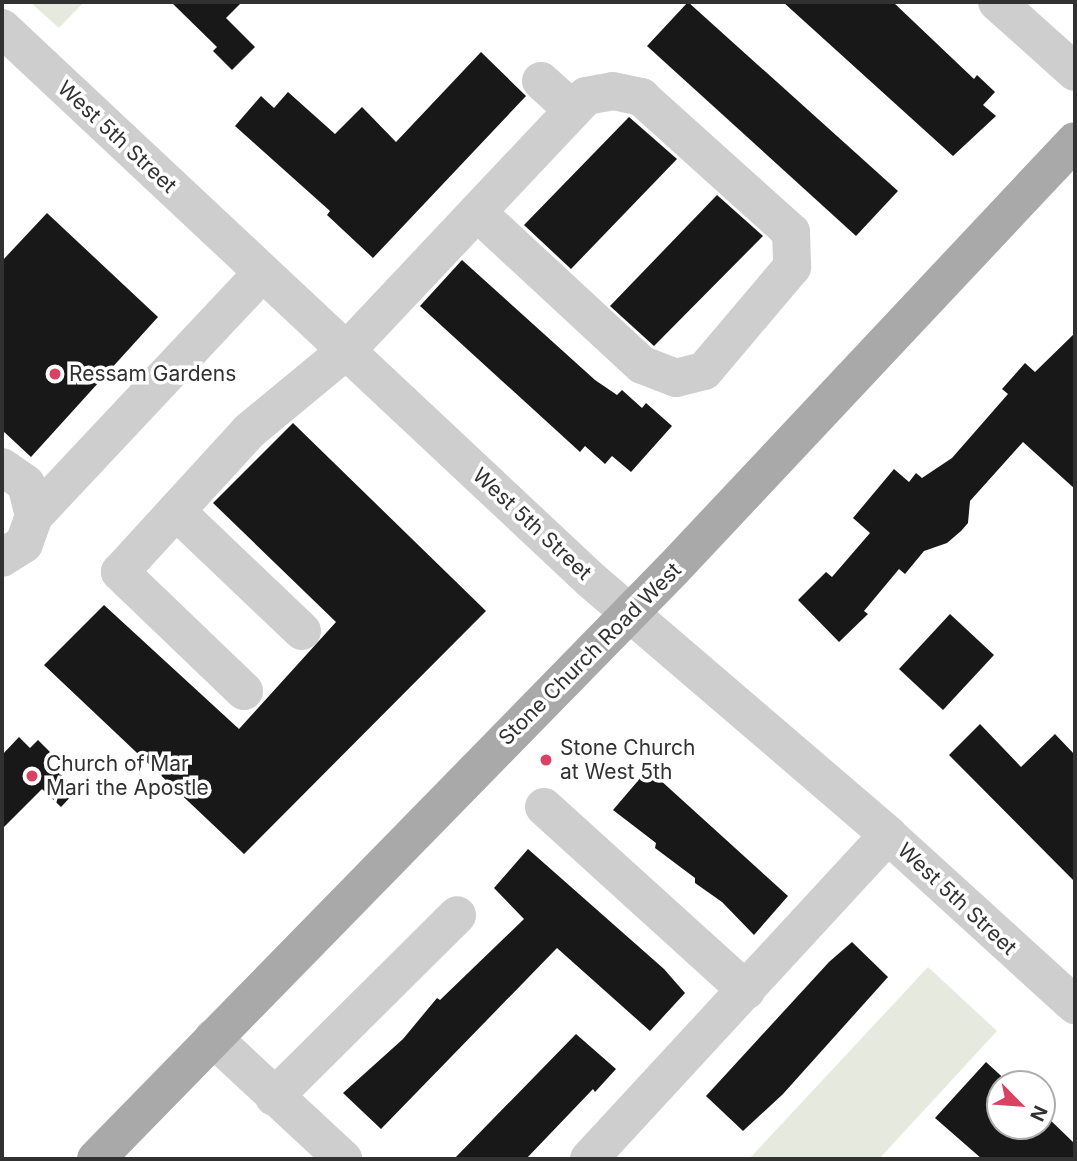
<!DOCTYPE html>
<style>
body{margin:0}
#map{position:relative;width:1077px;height:1161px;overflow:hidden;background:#fff;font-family:Inter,sans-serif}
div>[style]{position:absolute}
.green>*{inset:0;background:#e6eade}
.building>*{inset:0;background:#181818}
.minor>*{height:38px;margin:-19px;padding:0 19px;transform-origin:19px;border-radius:19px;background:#cecece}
.major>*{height:38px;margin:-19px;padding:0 19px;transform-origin:19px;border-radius:19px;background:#a9a9a9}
.dots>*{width:19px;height:19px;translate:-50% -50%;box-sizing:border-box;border:4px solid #fff;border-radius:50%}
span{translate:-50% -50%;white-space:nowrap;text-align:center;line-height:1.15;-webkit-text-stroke:7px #fff;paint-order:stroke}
.street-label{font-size:21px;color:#313131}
.poi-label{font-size:21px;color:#313131}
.left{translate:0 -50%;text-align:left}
.frame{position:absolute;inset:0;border:4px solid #313131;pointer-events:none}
.north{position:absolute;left:986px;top:1070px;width:70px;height:70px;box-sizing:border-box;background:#fff;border:2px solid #adadad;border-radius:50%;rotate:115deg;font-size:19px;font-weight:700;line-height:28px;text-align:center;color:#313131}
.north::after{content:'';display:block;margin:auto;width:24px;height:32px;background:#da4264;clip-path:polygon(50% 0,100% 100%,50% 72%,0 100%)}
</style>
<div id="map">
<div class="green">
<div style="clip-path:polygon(30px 2px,84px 2px,59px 28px)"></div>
<div style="clip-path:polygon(928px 967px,997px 1031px,879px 1159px,749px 1159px)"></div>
</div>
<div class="building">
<div style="clip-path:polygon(171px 2px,242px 2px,226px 18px,255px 47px,232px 70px,213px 51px,217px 47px)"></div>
<div style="clip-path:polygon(688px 2px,898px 191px,856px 236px,647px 46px)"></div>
<div style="clip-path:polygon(783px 2px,893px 2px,974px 79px,977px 75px,995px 92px,983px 105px,996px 116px,953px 156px)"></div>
<div style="clip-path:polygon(481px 52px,526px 96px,373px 258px,327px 215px,330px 211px,235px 126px,261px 96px,274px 108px,288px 92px,335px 134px,362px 107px,396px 142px)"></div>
<div style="clip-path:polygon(629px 117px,677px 159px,571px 269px,524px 225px)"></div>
<div style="clip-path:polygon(717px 195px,763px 236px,654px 346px,610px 306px)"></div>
<div style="clip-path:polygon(47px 213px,158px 317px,31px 457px,2px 430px,2px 261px)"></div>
<div style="clip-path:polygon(462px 260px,595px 380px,617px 395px,622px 390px,642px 408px,646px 403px,672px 426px,631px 472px,612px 456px,605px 464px,585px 446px,580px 452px,420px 306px)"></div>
<div style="clip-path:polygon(1075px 333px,1075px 489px,1023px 442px,970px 501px,968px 523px,961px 531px,947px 543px,924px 551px,905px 574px,899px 569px,864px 611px,868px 614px,839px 642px,798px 600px,826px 572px,832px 577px,870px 533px,853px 518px,894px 469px,909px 482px,916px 473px,922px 478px,952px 458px,1008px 394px,1002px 389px,1025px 363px,1035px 372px)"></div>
<div style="clip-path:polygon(293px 423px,486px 611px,244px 854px,44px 665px,104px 605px,239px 729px,336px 622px,213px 503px)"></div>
<div style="clip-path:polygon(950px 614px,994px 655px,943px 710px,899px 669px)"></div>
<div style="clip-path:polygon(980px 724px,1021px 767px,1055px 734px,1075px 755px,1075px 882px,949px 755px)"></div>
<div style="clip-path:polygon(19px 737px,30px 748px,38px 740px,55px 757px,49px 763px,77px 790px,61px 807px,42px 789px,2px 829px,2px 755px)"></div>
<div style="clip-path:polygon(648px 769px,788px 896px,754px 935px,722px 902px,695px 883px,695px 878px,655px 848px,656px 843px,613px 810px)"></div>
<div style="clip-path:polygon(528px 849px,664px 969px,685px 993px,650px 1031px,557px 948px,381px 1129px,343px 1093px,403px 1039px,437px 998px,440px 1000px,524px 919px,494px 888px)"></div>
<div style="clip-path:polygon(852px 942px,888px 977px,783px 1094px,743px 1131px,706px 1096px,829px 962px)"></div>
<div style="clip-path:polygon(576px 1034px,616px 1069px,595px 1092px,593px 1089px,526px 1159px,454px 1159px)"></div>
<div style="clip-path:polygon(986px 1062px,1010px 1084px,1000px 1084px,1000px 1126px,1042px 1126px,1042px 1112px,1075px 1144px,1075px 1159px,982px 1159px,935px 1118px)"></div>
</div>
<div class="minor">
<div style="left:997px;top:2px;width:105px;rotate:41.9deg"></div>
<div style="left:2px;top:28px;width:807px;rotate:43.14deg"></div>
<div style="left:591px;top:580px;width:391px;rotate:40.6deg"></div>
<div style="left:888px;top:835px;width:253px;rotate:42.3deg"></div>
<div style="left:541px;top:81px;width:43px;rotate:42.2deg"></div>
<div style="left:2px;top:467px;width:29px;rotate:35deg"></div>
<div style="left:26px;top:484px;width:33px;rotate:76deg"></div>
<div style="left:34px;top:516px;width:30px;rotate:110deg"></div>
<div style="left:24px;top:544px;width:26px;rotate:148deg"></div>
<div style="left:176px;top:511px;width:174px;rotate:43.6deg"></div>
<div style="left:34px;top:516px;width:332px;rotate:-46.8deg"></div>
<div style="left:244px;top:691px;width:172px;rotate:-136.2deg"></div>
<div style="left:120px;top:572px;width:191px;rotate:-47.5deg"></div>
<div style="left:249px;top:431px;width:127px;rotate:-39.6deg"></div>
<div style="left:347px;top:350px;width:349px;rotate:-46.7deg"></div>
<div style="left:586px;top:96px;width:27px;rotate:-10deg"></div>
<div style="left:613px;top:91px;width:29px;rotate:12deg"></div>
<div style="left:641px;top:97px;width:202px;rotate:42deg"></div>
<div style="left:791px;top:232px;width:35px;rotate:88deg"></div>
<div style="left:792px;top:267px;width:136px;rotate:130.2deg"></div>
<div style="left:704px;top:371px;width:29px;rotate:166deg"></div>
<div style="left:676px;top:378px;width:36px;rotate:-159deg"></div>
<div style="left:642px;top:365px;width:225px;rotate:-137.2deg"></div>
<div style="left:544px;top:807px;width:273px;rotate:42.2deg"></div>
<div style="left:213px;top:1038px;width:178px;rotate:42.9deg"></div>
<div style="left:274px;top:1097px;width:258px;rotate:-44.8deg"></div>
<div style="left:589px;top:1159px;width:441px;rotate:-47.3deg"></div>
</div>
<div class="major">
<div style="left:96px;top:1159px;width:825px;rotate:-45.64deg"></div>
<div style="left:673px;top:569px;width:587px;rotate:-46.79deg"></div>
</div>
<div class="dots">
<div style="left:55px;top:374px;background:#da4264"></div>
<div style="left:546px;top:760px;background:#da4264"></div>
<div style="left:32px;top:776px;background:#da4264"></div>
</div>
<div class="street-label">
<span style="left:117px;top:137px;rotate:43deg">West 5th Street</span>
<span style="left:532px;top:524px;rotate:43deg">West 5th Street</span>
<span style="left:590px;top:654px;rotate:-45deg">Stone Church Road West</span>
<span style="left:957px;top:899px;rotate:43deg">West 5th Street</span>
</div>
<div class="poi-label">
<span class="left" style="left:69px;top:374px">Ressam Gardens</span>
<span class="left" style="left:560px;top:760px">Stone Church<br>at West 5th</span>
<span class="left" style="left:46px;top:776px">Church of Mar<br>Mari the Apostle</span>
</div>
<div class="frame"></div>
<div class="north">N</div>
</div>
